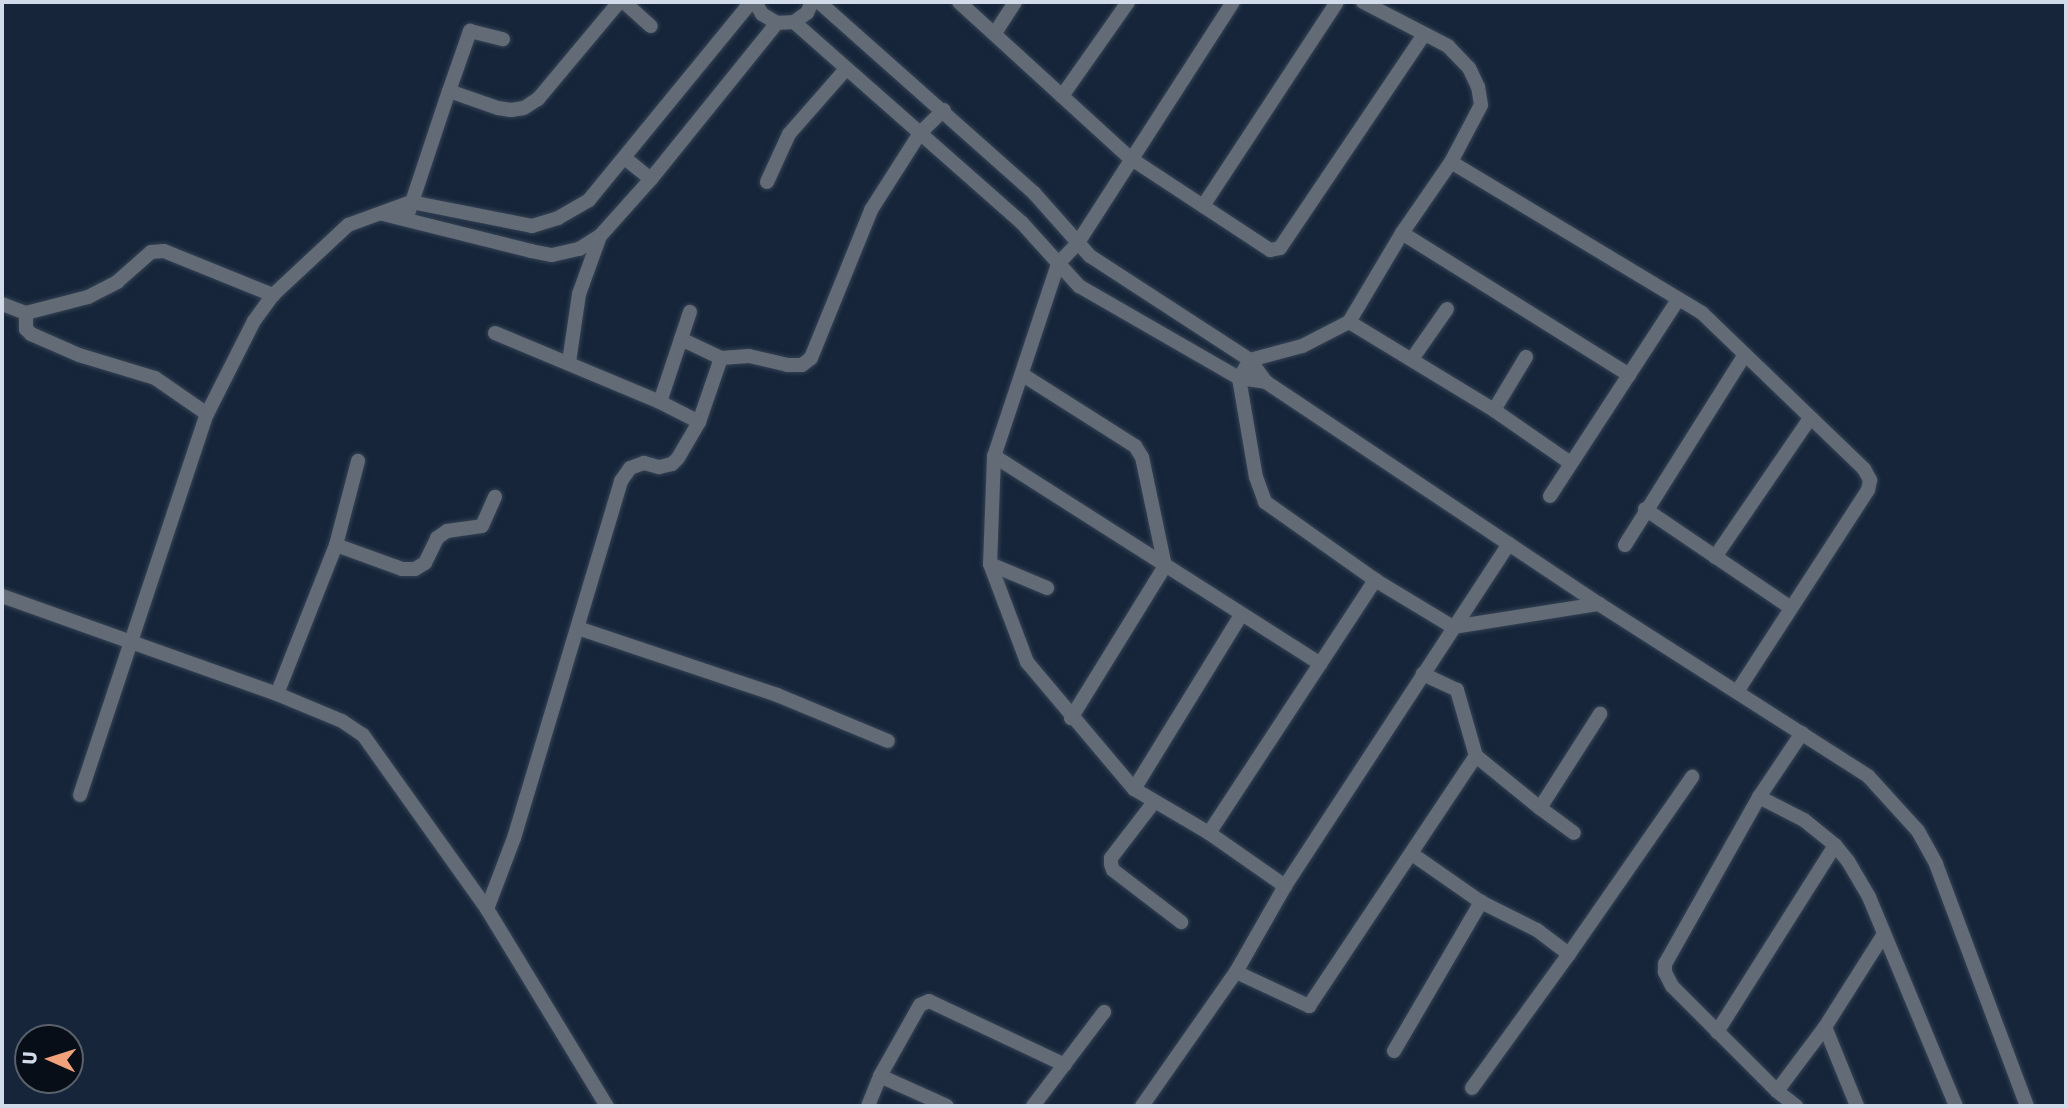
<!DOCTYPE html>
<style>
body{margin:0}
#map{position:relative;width:2068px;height:1108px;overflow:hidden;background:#162539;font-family:Jost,sans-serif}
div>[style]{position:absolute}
.roads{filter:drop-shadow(0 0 2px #344255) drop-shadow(0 0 2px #344255)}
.street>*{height:14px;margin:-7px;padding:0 7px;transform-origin:7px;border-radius:7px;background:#636b76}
span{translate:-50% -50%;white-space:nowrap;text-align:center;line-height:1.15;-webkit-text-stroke:6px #080e17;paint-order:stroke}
.frame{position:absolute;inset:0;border:4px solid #d1dbe9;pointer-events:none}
.north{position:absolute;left:14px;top:1024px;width:70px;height:70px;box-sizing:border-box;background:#080e17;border:2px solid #58606b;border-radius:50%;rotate:273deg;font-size:19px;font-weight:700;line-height:28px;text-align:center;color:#d1dbe9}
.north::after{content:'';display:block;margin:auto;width:24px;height:32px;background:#f1a27b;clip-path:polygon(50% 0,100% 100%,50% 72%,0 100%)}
</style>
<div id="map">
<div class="roads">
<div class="street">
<div style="left:624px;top:2px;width:36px;rotate:42deg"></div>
<div style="left:755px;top:2px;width:14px;rotate:60deg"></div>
<div style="left:762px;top:14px;width:17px;rotate:31deg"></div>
<div style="left:777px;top:23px;width:17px;rotate:-3deg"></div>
<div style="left:794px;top:22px;width:16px;rotate:-35deg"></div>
<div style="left:807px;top:13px;width:12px;rotate:-66deg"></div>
<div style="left:819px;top:2px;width:288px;rotate:41.6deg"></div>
<div style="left:1034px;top:193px;width:84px;rotate:48.4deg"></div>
<div style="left:1090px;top:256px;width:191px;rotate:33deg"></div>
<div style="left:1250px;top:360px;width:27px;rotate:54deg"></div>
<div style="left:1266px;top:382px;width:400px;rotate:33.7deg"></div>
<div style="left:1599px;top:604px;width:319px;rotate:32.6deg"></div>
<div style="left:1868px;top:776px;width:74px;rotate:47.7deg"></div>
<div style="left:1918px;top:831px;width:38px;rotate:61deg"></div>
<div style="left:1936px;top:864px;width:259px;rotate:69.4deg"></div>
<div style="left:959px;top:2px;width:231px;rotate:42.4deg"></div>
<div style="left:1130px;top:158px;width:168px;rotate:33.3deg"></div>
<div style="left:1270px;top:250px;width:10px;rotate:-11deg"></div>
<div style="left:1280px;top:248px;width:256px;rotate:-56deg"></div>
<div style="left:1233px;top:2px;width:288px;rotate:122.8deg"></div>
<div style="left:1077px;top:244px;width:28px;rotate:134deg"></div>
<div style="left:1058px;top:264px;width:202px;rotate:108.4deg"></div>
<div style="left:994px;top:456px;width:108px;rotate:92.1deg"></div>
<div style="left:990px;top:564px;width:105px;rotate:69.3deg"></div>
<div style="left:1027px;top:662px;width:166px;rotate:49.9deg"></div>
<div style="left:1134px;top:789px;width:87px;rotate:30.4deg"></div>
<div style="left:1209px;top:833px;width:93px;rotate:34.9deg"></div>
<div style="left:794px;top:22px;width:304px;rotate:41.4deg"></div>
<div style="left:1022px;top:223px;width:85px;rotate:47.9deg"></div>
<div style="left:1079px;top:286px;width:185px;rotate:29.9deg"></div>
<div style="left:1239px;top:378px;width:27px;rotate:8deg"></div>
<div style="left:995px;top:33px;width:37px;rotate:-57deg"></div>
<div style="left:449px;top:91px;width:64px;rotate:-70.7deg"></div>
<div style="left:470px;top:31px;width:34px;rotate:14deg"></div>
<div style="left:1062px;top:96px;width:115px;rotate:-54.9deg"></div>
<div style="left:626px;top:159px;width:32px;rotate:39deg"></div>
<div style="left:1451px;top:162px;width:293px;rotate:31deg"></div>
<div style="left:1702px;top:313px;width:225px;rotate:43.9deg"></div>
<div style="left:1864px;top:469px;width:13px;rotate:61deg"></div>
<div style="left:1870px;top:480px;width:10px;rotate:101deg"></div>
<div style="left:1868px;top:490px;width:239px;rotate:123deg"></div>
<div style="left:767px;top:182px;width:53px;rotate:-65.4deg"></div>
<div style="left:789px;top:134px;width:86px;rotate:-48.8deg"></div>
<div style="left:1203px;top:206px;width:244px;rotate:-56.7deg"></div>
<div style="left:409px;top:211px;width:126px;rotate:-71.6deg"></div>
<div style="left:449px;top:91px;width:52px;rotate:19.1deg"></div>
<div style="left:498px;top:108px;width:13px;rotate:9deg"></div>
<div style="left:511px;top:110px;width:13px;rotate:-9deg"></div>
<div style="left:524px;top:108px;width:17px;rotate:-33deg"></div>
<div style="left:538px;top:99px;width:126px;rotate:-50.1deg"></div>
<div style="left:383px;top:214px;width:153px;rotate:14deg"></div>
<div style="left:531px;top:251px;width:21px;rotate:11deg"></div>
<div style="left:552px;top:255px;width:28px;rotate:-13deg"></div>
<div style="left:579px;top:249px;width:25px;rotate:-32deg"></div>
<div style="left:600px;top:236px;width:76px;rotate:-48.2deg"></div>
<div style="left:651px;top:179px;width:201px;rotate:-51.1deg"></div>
<div style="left:1402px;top:233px;width:268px;rotate:32deg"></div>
<div style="left:2px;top:304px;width:26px;rotate:21deg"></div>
<div style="left:26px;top:313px;width:64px;rotate:-14.5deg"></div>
<div style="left:88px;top:297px;width:33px;rotate:-27deg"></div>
<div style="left:117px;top:282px;width:45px;rotate:-41.4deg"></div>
<div style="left:151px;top:252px;width:13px;rotate:-4deg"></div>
<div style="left:164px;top:251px;width:118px;rotate:22deg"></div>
<div style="left:26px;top:313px;width:16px;rotate:90deg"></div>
<div style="left:26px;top:329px;width:7px;rotate:45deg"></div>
<div style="left:31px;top:334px;width:52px;rotate:23.6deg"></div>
<div style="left:79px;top:355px;width:79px;rotate:16.8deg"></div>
<div style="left:155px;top:378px;width:63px;rotate:34.7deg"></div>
<div style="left:1349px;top:322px;width:104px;rotate:-59.2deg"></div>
<div style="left:1402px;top:233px;width:86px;rotate:-55.4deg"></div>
<div style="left:1451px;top:162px;width:64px;rotate:-62.2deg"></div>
<div style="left:1481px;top:105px;width:18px;rotate:-99deg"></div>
<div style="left:1478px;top:87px;width:21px;rotate:-115deg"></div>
<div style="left:1469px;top:68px;width:30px;rotate:-134deg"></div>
<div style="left:1448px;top:46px;width:96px;rotate:-152.6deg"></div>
<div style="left:495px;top:333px;width:179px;rotate:22.7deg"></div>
<div style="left:660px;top:402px;width:44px;rotate:27.1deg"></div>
<div style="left:681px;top:339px;width:44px;rotate:25.4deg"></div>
<div style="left:721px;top:358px;width:28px;rotate:-4deg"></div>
<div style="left:749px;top:356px;width:39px;rotate:13deg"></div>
<div style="left:787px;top:365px;width:15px"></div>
<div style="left:802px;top:365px;width:11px;rotate:-38deg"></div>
<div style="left:811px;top:358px;width:160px;rotate:-67.9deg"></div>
<div style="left:871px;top:210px;width:91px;rotate:-57.5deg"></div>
<div style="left:920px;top:133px;width:33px;rotate:-44deg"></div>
<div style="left:1412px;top:359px;width:61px;rotate:-55deg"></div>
<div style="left:569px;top:362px;width:69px;rotate:-81.6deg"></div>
<div style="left:579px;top:294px;width:62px;rotate:-70.1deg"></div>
<div style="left:1023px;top:375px;width:133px;rotate:32.4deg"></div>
<div style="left:1135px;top:446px;width:13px;rotate:58deg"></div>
<div style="left:1142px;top:457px;width:111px;rotate:78.1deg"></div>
<div style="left:1165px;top:566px;width:179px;rotate:121.7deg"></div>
<div style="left:660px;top:402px;width:95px;rotate:-71.6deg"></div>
<div style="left:1494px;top:410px;width:62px;rotate:-58.9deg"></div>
<div style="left:994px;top:456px;width:387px;rotate:32.5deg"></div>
<div style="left:1569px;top:462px;width:91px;rotate:-145.3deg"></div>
<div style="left:1494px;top:410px;width:170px;rotate:-148.7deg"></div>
<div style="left:1349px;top:322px;width:53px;rotate:152.9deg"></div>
<div style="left:1302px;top:346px;width:54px;rotate:164.9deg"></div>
<div style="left:1250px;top:360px;width:21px;rotate:121deg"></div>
<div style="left:1239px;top:378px;width:100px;rotate:80.3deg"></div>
<div style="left:1256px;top:477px;width:27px;rotate:70deg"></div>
<div style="left:1265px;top:502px;width:135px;rotate:35.3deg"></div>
<div style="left:1375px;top:580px;width:91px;rotate:31.1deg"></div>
<div style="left:1453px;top:627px;width:148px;rotate:-9deg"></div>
<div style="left:1550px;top:496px;width:234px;rotate:-56.9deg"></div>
<div style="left:1645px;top:509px;width:176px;rotate:34.1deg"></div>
<div style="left:336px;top:545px;width:70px;rotate:20deg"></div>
<div style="left:402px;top:569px;width:13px"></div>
<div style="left:415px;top:569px;width:12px;rotate:-31deg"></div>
<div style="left:425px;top:563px;width:28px;rotate:-64deg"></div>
<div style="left:437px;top:538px;width:12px;rotate:-35deg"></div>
<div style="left:447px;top:531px;width:35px;rotate:-8deg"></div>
<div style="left:482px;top:526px;width:32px;rotate:-66deg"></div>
<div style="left:1625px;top:545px;width:223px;rotate:-57.8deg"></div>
<div style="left:1715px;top:557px;width:168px;rotate:-55.6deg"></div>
<div style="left:990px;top:564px;width:62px;rotate:22.8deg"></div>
<div style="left:2px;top:596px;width:292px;rotate:19.6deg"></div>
<div style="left:277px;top:694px;width:70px;rotate:22.6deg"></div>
<div style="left:342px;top:721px;width:25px;rotate:34deg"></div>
<div style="left:363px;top:735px;width:214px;rotate:54.5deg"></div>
<div style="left:487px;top:909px;width:231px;rotate:58.7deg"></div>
<div style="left:578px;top:628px;width:210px;rotate:18.6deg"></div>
<div style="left:777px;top:695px;width:120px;rotate:22.5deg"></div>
<div style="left:277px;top:694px;width:160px;rotate:-68.4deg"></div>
<div style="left:336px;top:545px;width:87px;rotate:-75.3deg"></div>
<div style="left:1476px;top:756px;width:82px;rotate:39.1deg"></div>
<div style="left:1540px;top:808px;width:112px;rotate:-57.4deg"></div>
<div style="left:1134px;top:789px;width:204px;rotate:-58.4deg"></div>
<div style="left:80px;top:795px;width:402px;rotate:-71.6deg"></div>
<div style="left:207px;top:414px;width:104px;rotate:-63.2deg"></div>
<div style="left:254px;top:321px;width:32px;rotate:-54deg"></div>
<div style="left:273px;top:295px;width:103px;rotate:-43deg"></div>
<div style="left:348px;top:225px;width:67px;rotate:-20.1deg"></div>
<div style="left:411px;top:202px;width:123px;rotate:11.2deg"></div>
<div style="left:532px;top:226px;width:27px;rotate:-17deg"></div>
<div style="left:558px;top:218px;width:36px;rotate:-30deg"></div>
<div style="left:589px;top:200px;width:256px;rotate:-50.7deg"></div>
<div style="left:1759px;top:797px;width:51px;rotate:27.1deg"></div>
<div style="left:1804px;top:820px;width:40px;rotate:39deg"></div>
<div style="left:1835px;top:845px;width:21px;rotate:51deg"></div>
<div style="left:1848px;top:861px;width:42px;rotate:59.7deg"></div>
<div style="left:1869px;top:897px;width:226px;rotate:67.4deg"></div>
<div style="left:1154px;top:802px;width:71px;rotate:127.5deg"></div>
<div style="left:1111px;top:858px;width:6px;rotate:90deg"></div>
<div style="left:1111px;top:864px;width:6px;rotate:72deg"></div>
<div style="left:1113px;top:870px;width:86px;rotate:37.4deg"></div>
<div style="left:1540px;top:808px;width:42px;rotate:36.3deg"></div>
<div style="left:1209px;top:833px;width:303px;rotate:-56.7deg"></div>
<div style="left:1412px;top:854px;width:84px;rotate:34.8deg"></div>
<div style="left:1481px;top:902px;width:63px;rotate:26.6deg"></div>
<div style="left:1537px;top:930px;width:40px;rotate:37deg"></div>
<div style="left:1569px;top:954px;width:216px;rotate:-55.2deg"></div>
<div style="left:487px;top:909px;width:76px;rotate:-69.2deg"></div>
<div style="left:514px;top:838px;width:373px;rotate:-73.3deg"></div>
<div style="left:621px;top:481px;width:16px;rotate:-55deg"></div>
<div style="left:630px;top:468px;width:15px;rotate:-20deg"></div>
<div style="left:644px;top:463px;width:16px;rotate:15deg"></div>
<div style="left:659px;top:467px;width:13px;rotate:-13deg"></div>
<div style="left:672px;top:464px;width:8px;rotate:-45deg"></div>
<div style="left:678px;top:458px;width:42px;rotate:-59.7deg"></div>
<div style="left:699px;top:422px;width:68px;rotate:-71deg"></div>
<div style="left:1236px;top:972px;width:81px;rotate:25deg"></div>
<div style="left:1309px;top:1006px;width:301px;rotate:-56.3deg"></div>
<div style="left:1476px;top:756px;width:69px;rotate:-106.1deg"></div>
<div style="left:1457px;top:690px;width:38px;rotate:-155deg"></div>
<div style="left:1825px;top:1027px;width:85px;rotate:67.9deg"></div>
<div style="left:1717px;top:1032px;width:221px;rotate:-57.7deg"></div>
<div style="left:1394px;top:1051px;width:173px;rotate:-59.7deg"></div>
<div style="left:880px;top:1076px;width:73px;rotate:24.1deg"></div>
<div style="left:1472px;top:1088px;width:165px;rotate:-54.1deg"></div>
<div style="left:1777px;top:1091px;width:80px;rotate:-53.1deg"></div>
<div style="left:1825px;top:1027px;width:110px;rotate:-57.6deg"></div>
<div style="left:868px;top:1106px;width:32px;rotate:-68deg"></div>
<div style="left:880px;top:1076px;width:81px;rotate:-60.6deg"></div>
<div style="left:920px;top:1005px;width:10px;rotate:-24deg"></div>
<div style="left:929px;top:1001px;width:150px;rotate:25.2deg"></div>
<div style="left:1033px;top:1106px;width:118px;rotate:-52.9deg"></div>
<div style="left:1142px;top:1106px;width:164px;rotate:-55deg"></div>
<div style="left:1236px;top:972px;width:99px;rotate:-60.3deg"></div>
<div style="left:1285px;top:886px;width:409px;rotate:-56.8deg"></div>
<div style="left:1796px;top:1106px;width:24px;rotate:-142deg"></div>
<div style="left:1777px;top:1091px;width:148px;rotate:-135deg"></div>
<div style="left:1672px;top:986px;width:16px;rotate:-117deg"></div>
<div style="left:1665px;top:972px;width:8px;rotate:-90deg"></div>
<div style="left:1665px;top:964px;width:192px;rotate:-60.6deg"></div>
<div style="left:1759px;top:797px;width:77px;rotate:-56.1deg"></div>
</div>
</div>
<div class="frame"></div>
<div class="north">U</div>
</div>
